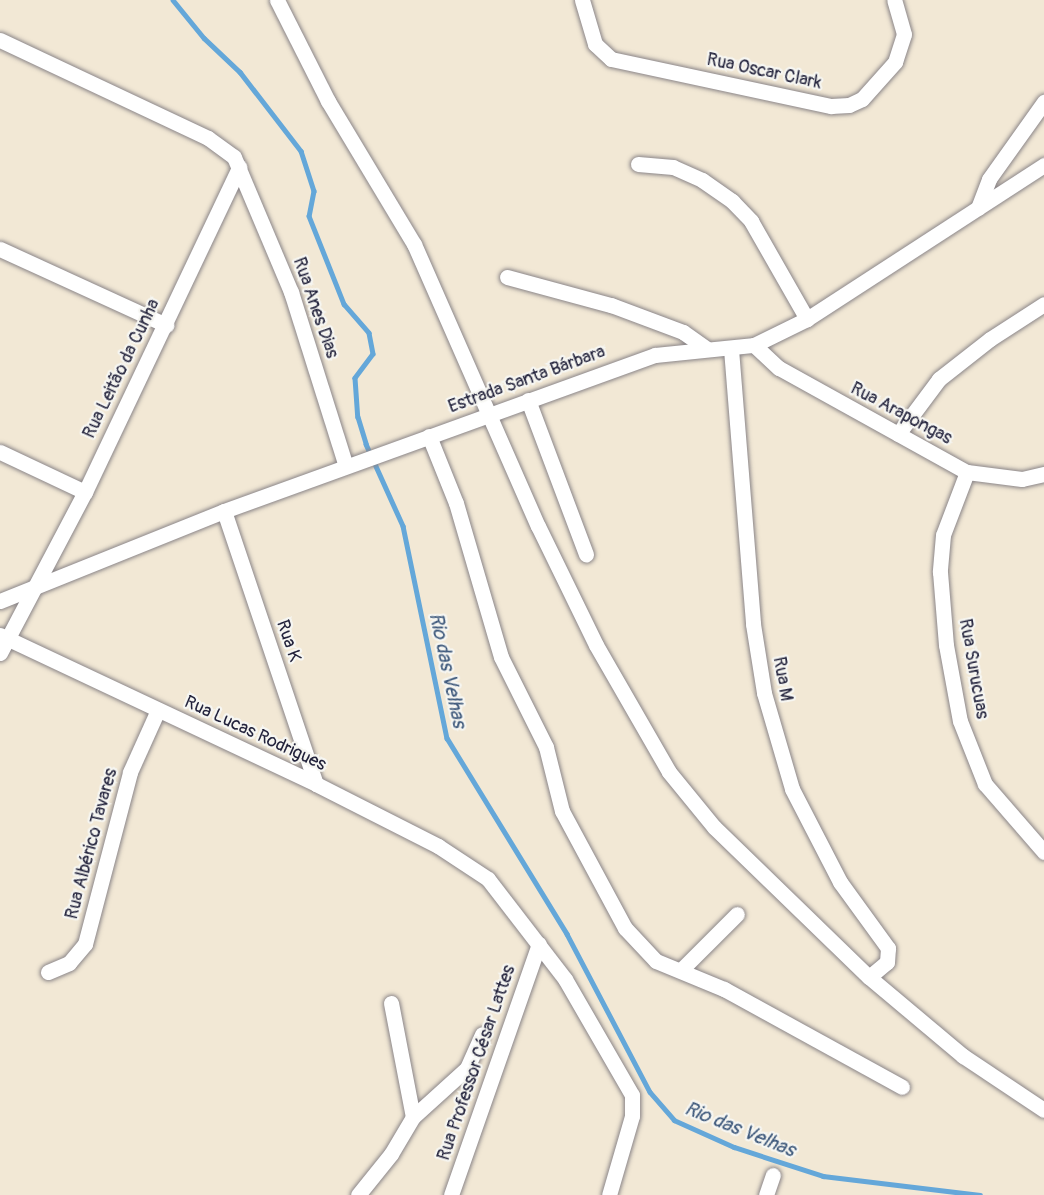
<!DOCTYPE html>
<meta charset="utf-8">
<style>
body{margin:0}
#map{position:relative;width:1044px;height:1195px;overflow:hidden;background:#f2e8d5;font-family:Pangolin,sans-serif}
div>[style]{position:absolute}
.stream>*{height:4.5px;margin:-2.25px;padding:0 2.25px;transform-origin:2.25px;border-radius:2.25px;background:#64a7d9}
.roads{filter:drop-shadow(0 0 2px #8a8588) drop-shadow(0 0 2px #8a8588)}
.minor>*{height:15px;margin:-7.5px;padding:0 7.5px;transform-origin:7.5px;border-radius:7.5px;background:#fff}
span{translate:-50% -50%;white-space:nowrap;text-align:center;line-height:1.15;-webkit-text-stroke:4.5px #f6f6f2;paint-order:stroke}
.street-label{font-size:18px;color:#22223b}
.water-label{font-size:20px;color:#3c577a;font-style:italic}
</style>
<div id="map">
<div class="stream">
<div style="left:173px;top:0;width:49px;rotate:50.8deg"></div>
<div style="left:204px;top:38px;width:50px;rotate:43.4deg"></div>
<div style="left:240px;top:72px;width:100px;rotate:52.3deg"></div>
<div style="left:301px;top:151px;width:42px;rotate:72deg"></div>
<div style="left:314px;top:191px;width:25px;rotate:101deg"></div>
<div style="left:309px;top:216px;width:95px;rotate:68.3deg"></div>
<div style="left:344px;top:304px;width:38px;rotate:49deg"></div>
<div style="left:369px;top:333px;width:21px;rotate:79deg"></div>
<div style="left:373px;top:354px;width:30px;rotate:127deg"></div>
<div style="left:355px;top:378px;width:39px;rotate:86deg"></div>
<div style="left:358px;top:417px;width:28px;rotate:73deg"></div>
<div style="left:366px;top:444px;width:90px;rotate:65.7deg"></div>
<div style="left:403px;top:526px;width:217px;rotate:78.3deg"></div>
<div style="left:447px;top:738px;width:230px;rotate:58.5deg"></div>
<div style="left:567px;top:934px;width:178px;rotate:62.3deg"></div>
<div style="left:650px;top:1092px;width:37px;rotate:49deg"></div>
<div style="left:674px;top:1120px;width:66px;rotate:24.2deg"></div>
<div style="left:734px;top:1147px;width:94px;rotate:18deg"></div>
<div style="left:823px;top:1176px;width:158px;rotate:6.9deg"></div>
</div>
<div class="roads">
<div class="minor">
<div style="left:277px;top:0;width:113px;rotate:63.2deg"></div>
<div style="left:328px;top:101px;width:167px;rotate:59deg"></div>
<div style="left:414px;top:244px;width:308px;rotate:66.3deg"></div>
<div style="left:538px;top:526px;width:132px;rotate:64deg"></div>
<div style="left:596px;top:645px;width:146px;rotate:60.1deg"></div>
<div style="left:669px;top:772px;width:71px;rotate:50.7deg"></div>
<div style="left:714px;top:827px;width:216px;rotate:44.1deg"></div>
<div style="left:869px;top:977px;width:123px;rotate:40deg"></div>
<div style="left:963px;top:1056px;width:97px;rotate:33.7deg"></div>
<div style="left:582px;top:0;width:46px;rotate:73.5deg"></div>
<div style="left:595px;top:44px;width:22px;rotate:43deg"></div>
<div style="left:611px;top:59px;width:225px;rotate:12.1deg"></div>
<div style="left:831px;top:106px;width:18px;rotate:-3deg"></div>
<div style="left:849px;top:105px;width:14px;rotate:-25deg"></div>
<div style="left:862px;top:99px;width:50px;rotate:-48.3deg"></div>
<div style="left:895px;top:62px;width:29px;rotate:-72deg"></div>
<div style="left:904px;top:34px;width:35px;rotate:-106deg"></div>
<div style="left:0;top:40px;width:230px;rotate:25.2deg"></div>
<div style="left:208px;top:138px;width:32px;rotate:36deg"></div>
<div style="left:234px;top:157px;width:147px;rotate:67.1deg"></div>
<div style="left:291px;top:292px;width:182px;rotate:72.5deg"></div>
<div style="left:638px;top:164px;width:35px;rotate:5deg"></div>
<div style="left:673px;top:167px;width:32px;rotate:24deg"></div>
<div style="left:702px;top:180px;width:37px;rotate:35deg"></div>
<div style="left:732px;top:201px;width:28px;rotate:46deg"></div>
<div style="left:751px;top:221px;width:113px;rotate:60.3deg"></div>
<div style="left:978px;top:208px;width:31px;rotate:-69deg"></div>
<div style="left:989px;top:179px;width:95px;rotate:-54.5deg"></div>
<div style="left:0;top:249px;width:183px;rotate:24.6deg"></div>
<div style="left:507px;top:277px;width:108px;rotate:15.1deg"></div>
<div style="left:611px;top:305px;width:77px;rotate:20.6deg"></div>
<div style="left:683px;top:332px;width:28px;rotate:35deg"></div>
<div style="left:754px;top:345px;width:34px;rotate:43deg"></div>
<div style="left:779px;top:368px;width:215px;rotate:29deg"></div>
<div style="left:967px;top:472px;width:55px;rotate:7.3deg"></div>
<div style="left:1022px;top:479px;width:23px;rotate:-13deg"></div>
<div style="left:731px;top:349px;width:276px;rotate:85.4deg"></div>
<div style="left:753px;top:624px;width:70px;rotate:80.9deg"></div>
<div style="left:764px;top:693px;width:100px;rotate:73.7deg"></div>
<div style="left:792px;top:789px;width:105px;rotate:62.7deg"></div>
<div style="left:840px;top:882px;width:82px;rotate:54deg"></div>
<div style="left:888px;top:948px;width:14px;rotate:94deg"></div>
<div style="left:887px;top:962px;width:23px;rotate:140deg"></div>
<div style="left:528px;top:400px;width:165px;rotate:69.4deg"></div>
<div style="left:898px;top:434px;width:69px;rotate:-53.3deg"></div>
<div style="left:939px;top:379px;width:65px;rotate:-38.1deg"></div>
<div style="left:990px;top:339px;width:64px;rotate:-32.9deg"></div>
<div style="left:429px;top:436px;width:72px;rotate:68.1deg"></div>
<div style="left:456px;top:503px;width:160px;rotate:73.7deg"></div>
<div style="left:501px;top:657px;width:101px;rotate:63.4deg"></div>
<div style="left:546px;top:747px;width:66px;rotate:76deg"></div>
<div style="left:562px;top:811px;width:133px;rotate:61.7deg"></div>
<div style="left:625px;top:928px;width:45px;rotate:46.8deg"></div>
<div style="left:656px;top:961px;width:74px;rotate:22.4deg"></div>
<div style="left:724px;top:989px;width:203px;rotate:28.8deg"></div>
<div style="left:0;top:452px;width:94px;rotate:25.2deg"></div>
<div style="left:967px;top:472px;width:67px;rotate:110.9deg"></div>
<div style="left:943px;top:535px;width:37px;rotate:95deg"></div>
<div style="left:940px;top:572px;width:73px;rotate:85.3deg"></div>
<div style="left:946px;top:645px;width:77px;rotate:79.6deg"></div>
<div style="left:960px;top:721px;width:68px;rotate:68.4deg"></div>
<div style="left:985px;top:784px;width:90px;rotate:49.1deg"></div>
<div style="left:224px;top:511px;width:288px;rotate:71.4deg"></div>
<div style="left:0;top:601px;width:241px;rotate:-21.9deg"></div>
<div style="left:224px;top:511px;width:458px;rotate:-19.9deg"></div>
<div style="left:655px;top:355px;width:100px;rotate:-5.8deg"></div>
<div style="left:754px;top:345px;width:59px;rotate:-26.1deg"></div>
<div style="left:807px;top:319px;width:283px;rotate:-33deg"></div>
<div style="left:0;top:635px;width:349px;rotate:25.2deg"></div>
<div style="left:316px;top:784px;width:137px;rotate:26.9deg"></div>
<div style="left:438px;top:846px;width:60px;rotate:33.4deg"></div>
<div style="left:488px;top:879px;width:126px;rotate:52.4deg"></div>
<div style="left:565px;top:979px;width:134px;rotate:60deg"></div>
<div style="left:632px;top:1095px;width:21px;rotate:90deg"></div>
<div style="left:632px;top:1116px;width:82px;rotate:106.2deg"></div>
<div style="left:0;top:653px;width:182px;rotate:-62.2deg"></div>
<div style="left:85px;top:492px;width:360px;rotate:-64.6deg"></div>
<div style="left:681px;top:970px;width:79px;rotate:-45deg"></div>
<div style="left:48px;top:972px;width:23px;rotate:-23deg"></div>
<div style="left:69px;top:963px;width:25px;rotate:-50deg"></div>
<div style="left:85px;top:944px;width:178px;rotate:-75.3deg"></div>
<div style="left:130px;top:772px;width:68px;rotate:-65.7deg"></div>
<div style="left:391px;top:1003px;width:116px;rotate:79.1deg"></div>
<div style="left:358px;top:1195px;width:53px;rotate:-51.2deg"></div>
<div style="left:391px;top:1154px;width:43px;rotate:-59.3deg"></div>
<div style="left:413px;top:1117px;width:73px;rotate:-42.2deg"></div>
<div style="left:467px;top:1068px;width:37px;rotate:-66deg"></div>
<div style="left:451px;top:1195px;width:266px;rotate:-70.7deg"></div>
<div style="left:766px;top:1195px;width:21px;rotate:-71deg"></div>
</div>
</div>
<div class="street-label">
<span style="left:764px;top:72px;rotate:12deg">Rua Oscar Clark</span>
<span style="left:315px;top:308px;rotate:71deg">Rua Anes Dias</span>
<span style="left:122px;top:369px;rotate:-64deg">Rua Leitão da Cunha</span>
<span style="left:527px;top:380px;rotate:-20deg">Estrada Santa Bárbara</span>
<span style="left:901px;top:414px;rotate:28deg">Rua Arapongas</span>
<span style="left:288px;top:641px;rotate:71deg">Rua K</span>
<span style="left:973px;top:669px;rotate:80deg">Rua Surucuas</span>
<span style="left:782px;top:679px;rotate:80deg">Rua M</span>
<span style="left:255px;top:734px;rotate:25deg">Rua Lucas Rodrigues</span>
<span style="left:92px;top:844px;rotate:-75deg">Rua Albérico Tavares</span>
<span style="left:477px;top:1063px;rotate:-71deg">Rua Professor César Lattes</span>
</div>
<div class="water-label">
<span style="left:448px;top:670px;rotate:78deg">Rio das Velhas</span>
<span style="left:740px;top:1129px;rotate:22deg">Rio das Velhas</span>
</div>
</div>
